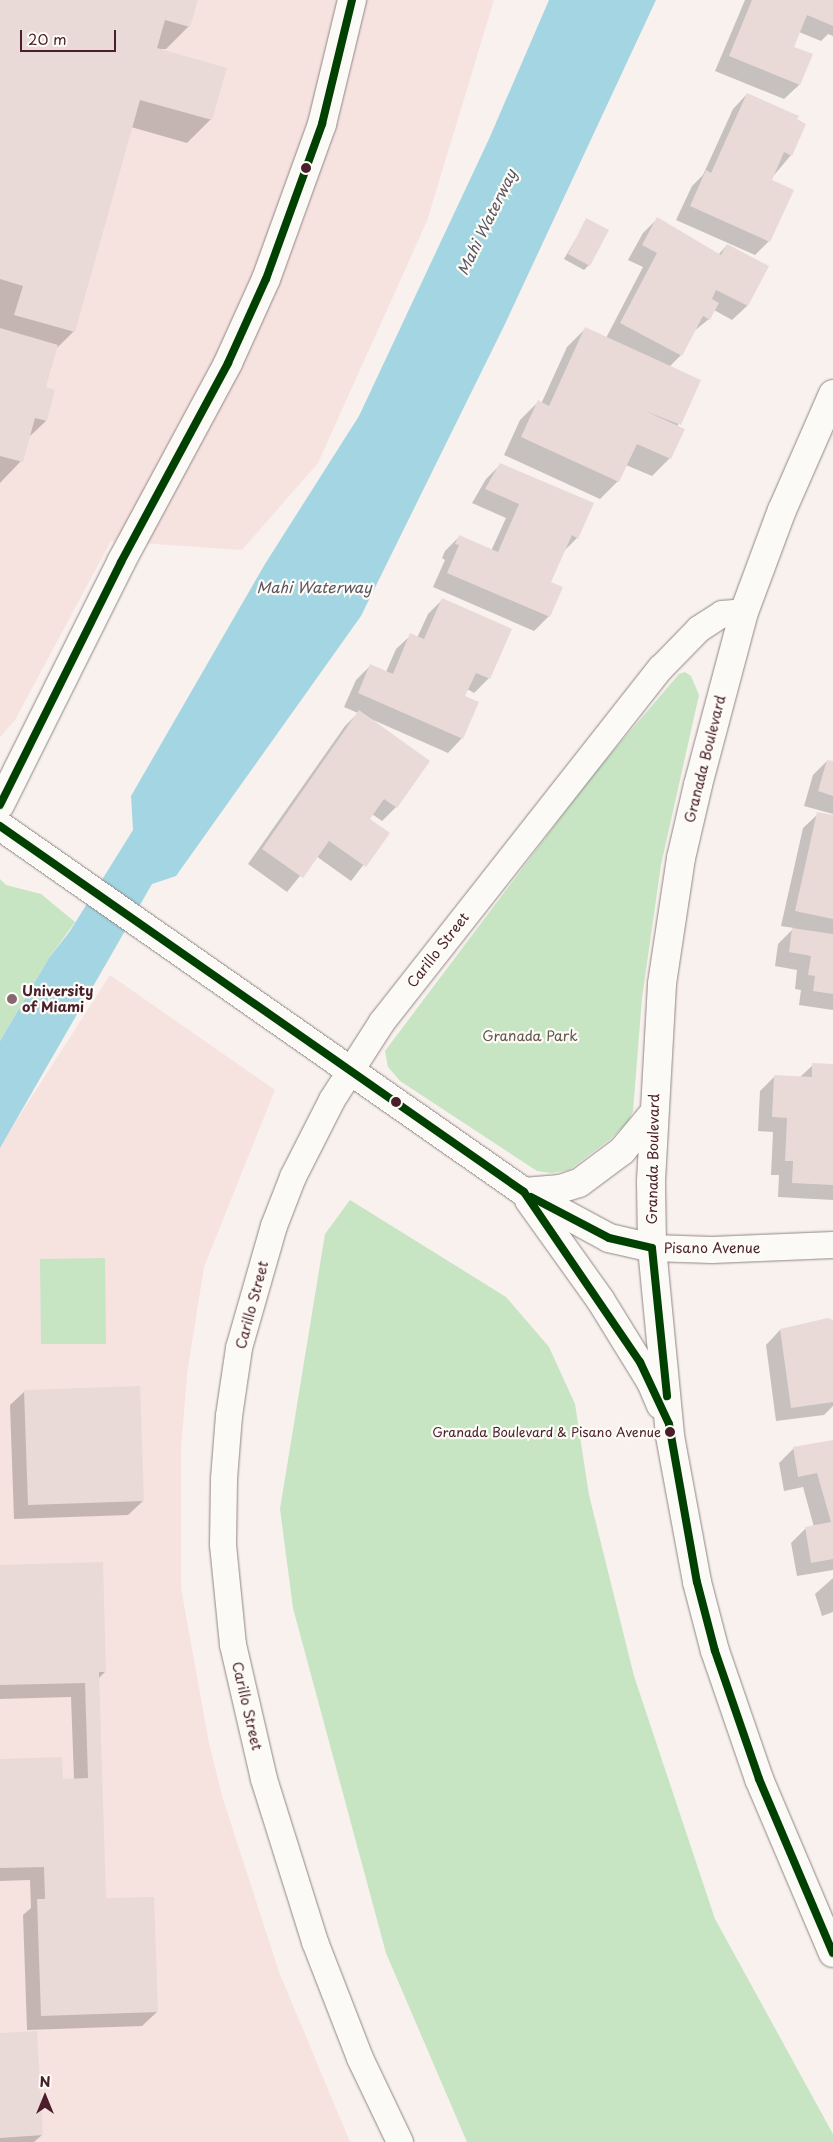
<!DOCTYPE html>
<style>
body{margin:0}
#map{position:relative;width:833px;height:2142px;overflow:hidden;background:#f8f1ee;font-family:"Playpen Sans",sans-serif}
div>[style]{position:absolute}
.built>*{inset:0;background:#f6e3e0}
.green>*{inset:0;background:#c7e4c3}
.water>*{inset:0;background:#a3d6e2}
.shadow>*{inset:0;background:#0003}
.building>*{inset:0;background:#e9dad7}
.roads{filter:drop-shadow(0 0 1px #918586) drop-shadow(0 0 1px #918586)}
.minor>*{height:26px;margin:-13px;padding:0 13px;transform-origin:13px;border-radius:13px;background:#fbfaf7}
.tertiary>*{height:28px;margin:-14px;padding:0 14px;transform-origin:14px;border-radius:14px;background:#fbfaf7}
.bus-1>*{height:8px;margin:-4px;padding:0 4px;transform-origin:4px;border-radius:4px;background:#004000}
.dots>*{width:14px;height:14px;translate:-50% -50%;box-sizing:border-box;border:2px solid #fdfcf7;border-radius:50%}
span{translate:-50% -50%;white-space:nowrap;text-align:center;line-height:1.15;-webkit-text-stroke:4.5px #fdfcf7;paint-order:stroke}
.bus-label{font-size:13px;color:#4a1f2b}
.right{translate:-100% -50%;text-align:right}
.street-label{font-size:14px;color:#4a1f2b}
.poi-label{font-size:14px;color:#4a1f2b;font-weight:700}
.left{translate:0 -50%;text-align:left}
.park-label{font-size:14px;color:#64574e}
.water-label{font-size:15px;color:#5a5360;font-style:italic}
.north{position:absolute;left:20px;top:2072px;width:50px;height:50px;-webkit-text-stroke:4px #fdfcf7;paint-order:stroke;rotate:0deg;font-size:14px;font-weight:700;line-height:20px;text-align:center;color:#4a1f2b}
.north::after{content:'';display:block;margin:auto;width:18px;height:22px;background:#4a1f2b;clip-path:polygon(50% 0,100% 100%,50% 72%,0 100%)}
.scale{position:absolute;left:20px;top:30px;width:96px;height:22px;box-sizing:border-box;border:2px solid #4a1f2b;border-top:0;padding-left:6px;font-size:15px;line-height:18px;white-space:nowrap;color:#4a1f2b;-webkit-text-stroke:4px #fdfcf7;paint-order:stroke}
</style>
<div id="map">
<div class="built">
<div style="clip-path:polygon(0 0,494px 0,427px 221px,318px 463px,242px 550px,111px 541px,15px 720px,0 737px)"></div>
<div style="clip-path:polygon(110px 975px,275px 1090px,204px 1267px,187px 1374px,181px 1450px,181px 1588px,209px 1743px,223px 1799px,279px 1972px,350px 2142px,0 2142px,0 1146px)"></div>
</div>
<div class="green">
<div style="clip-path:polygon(685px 672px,691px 676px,699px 695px,661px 865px,642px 998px,633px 1111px,628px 1122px,609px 1140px,569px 1170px,552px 1173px,537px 1171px,400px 1081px,388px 1067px,385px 1051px,591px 777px,679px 674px)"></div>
<div style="clip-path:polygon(0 879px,6px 885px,41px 894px,75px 922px,49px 958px,0 1041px)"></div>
<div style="clip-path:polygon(350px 1200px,506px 1297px,549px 1347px,575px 1404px,589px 1495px,634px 1676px,715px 1919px,833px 2134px,833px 2142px,467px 2142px,386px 1953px,293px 1608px,280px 1509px,325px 1234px)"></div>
<div style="clip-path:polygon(105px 1258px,106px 1344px,41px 1344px,40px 1259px)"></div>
</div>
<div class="water">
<div style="clip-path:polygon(549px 0,656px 0,505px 324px,361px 616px,176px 876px,152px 884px,0 1148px,0 1041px,49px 958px,70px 931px,133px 830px,131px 796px,265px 564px,359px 416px,489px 139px)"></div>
</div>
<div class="shadow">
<div style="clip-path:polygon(0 0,197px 0,189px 26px,166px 49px,156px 49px,211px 119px,187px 143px,131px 127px,74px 331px,55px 350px,44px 388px,46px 421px,28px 438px,21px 461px,0 483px)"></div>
<div style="clip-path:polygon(745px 0,833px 0,833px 36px,828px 34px,821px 41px,799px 32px,792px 47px,811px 55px,799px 85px,784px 99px,715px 71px)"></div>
<div style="clip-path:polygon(747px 94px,791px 155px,770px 180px,769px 241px,755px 255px,676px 220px,692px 186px,703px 175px,733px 109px)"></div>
<div style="clip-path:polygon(657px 219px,718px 255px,727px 245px,768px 267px,747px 306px,732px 320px,714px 310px,709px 319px,693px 332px,681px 355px,669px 367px,699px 380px,677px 427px,670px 458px,652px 476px,626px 465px,618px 481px,600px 499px,504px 455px,520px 420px,538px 402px,541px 404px,567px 347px,585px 329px,606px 338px,643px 267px,628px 260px,643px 233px)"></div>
<div style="clip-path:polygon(587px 220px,589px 265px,584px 270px,564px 259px)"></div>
<div style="clip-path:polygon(501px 464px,577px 538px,563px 552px,550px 583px,549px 616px,534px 631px,433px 587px,445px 560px,442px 558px,445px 551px,459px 537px,491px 551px,506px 518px,472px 503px,486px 479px)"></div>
<div style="clip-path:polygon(442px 600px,489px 678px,474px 693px,467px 689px,464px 697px,462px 738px,448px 753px,371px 719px,396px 807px,382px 821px,372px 814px,369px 819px,388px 833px,351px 881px,316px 856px,287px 892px,248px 864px,345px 726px,358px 713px,344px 707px,356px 680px,371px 665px,386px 672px,396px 649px,411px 635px,417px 638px,428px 614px)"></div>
<div style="clip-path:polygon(827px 761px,833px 762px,833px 814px,804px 806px,813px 775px)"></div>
<div style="clip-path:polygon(818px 814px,833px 816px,833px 1010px,799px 1005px,801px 990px,795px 989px,797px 970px,775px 966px,778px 944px,794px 928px,781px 926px,803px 828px)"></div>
<div style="clip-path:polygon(813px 1065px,833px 1066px,833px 1200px,778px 1197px,779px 1175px,771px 1175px,773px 1132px,758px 1131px,760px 1091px,775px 1076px,800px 1077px)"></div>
<div style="clip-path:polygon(827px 1319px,833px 1322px,833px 1406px,824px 1415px,776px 1421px,766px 1345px,780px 1330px)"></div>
<div style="clip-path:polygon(25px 1391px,143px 1501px,128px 1515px,14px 1519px,10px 1405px)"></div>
<div style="clip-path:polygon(833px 1441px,833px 1570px,797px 1576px,791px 1543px,806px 1528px,814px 1527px,803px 1487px,784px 1491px,779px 1463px,794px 1448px)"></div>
<div style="clip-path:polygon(0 1566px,105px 1672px,98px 1679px,105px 1899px,157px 2012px,142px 2026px,27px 2030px,23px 1915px,31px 1908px,30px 1880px,0 1881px,0 1760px,62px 1781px,74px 1780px,71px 1697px,0 1699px)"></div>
<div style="clip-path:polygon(833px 1578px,833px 1612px,822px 1616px,815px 1594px)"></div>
<div style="clip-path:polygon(0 2034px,42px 2135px,34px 2142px,0 2142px)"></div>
</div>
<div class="building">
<div style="clip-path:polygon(0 0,198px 0,190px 27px,165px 20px,157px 48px,227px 68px,212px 120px,140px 100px,75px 332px,14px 315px,23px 286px,0 279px)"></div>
<div style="clip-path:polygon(752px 0,833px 0,833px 26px,807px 15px,794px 47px,813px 54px,800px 85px,729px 56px)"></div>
<div style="clip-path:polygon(747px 93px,799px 116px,797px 119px,806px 124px,792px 156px,784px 152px,772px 180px,794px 190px,770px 242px,690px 206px,706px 170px,711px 173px)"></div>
<div style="clip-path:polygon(657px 217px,721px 255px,727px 244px,769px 266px,748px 306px,716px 290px,712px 299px,719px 303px,714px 312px,710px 320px,703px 316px,682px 356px,620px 323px,657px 253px,642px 245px)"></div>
<div style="clip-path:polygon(586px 218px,609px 230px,590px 266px,568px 254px)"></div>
<div style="clip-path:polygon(585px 327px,701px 380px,681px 425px,645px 411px,685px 429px,671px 459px,637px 444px,619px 482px,521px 437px,538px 400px,549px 406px)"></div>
<div style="clip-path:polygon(0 328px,58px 345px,46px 387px,55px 390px,47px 421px,35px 418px,23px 462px,0 456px)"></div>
<div style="clip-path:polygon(500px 463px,594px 503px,578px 539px,572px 535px,551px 582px,563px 587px,550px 617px,447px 573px,459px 545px,455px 544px,459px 535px,498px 552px,519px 504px,485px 489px)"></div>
<div style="clip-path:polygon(442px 598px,512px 629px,490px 679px,476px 673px,465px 696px,479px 702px,463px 739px,358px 693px,370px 664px,393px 674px,410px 633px,424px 639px)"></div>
<div style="clip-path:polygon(359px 710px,430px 761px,397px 808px,384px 799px,370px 819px,390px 833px,366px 867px,329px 841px,303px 878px,262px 849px)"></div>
<div style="clip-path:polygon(827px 760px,833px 761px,833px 796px,818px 791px)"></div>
<div style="clip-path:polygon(817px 812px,833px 815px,833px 919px,795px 911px)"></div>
<div style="clip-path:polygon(792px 928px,833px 934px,833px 994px,813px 991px,815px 976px,808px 975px,811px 956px,789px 952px)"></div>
<div style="clip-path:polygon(812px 1063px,833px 1064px,833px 1185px,792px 1183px,793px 1161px,785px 1161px,787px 1118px,772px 1117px,774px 1075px,812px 1077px)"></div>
<div style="clip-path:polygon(828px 1318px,833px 1320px,833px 1402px,791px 1408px,780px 1329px)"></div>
<div style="clip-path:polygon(140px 1386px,144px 1501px,28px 1505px,24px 1390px)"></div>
<div style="clip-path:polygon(833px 1440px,833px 1559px,811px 1563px,805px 1527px,831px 1522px,817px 1473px,798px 1477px,793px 1447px)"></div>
<div style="clip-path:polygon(103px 1562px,106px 1672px,99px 1672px,106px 1898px,154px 1897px,158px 2012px,41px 2016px,37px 1899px,45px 1899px,44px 1867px,0 1868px,0 1759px,62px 1757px,63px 1779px,88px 1778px,85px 1683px,0 1685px,0 1565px)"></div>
<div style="clip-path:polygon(37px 2031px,43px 2135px,0 2138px,0 2033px)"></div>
</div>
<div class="roads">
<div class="minor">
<div style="left:652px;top:1248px;width:60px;rotate:1.9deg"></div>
<div style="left:712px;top:1250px;width:121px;rotate:-2.4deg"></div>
<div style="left:400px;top:2142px;width:93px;rotate:-115.5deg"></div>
<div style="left:360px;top:2058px;width:124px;rotate:-111.2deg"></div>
<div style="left:315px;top:1942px;width:171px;rotate:-107.4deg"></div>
<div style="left:264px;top:1779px;width:138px;rotate:-103deg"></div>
<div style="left:233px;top:1645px;width:101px;rotate:-95.7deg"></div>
<div style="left:223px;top:1544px;width:65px;rotate:-89.1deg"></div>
<div style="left:224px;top:1479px;width:63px;rotate:-85.5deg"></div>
<div style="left:229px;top:1416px;width:69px;rotate:-81.6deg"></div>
<div style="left:239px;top:1348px;width:127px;rotate:-74deg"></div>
<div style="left:274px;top:1226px;width:53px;rotate:-68.8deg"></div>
<div style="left:293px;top:1177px;width:86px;rotate:-63.1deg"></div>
<div style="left:332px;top:1100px;width:93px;rotate:-57.3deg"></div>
<div style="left:382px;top:1022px;width:451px;rotate:-51.8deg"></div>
<div style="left:661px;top:668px;width:54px;rotate:-45.7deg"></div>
<div style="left:699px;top:629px;width:27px;rotate:-33deg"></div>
<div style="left:722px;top:614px;width:22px;rotate:-5deg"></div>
</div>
<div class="tertiary">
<div style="left:833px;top:394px;width:127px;rotate:113.7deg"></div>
<div style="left:782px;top:510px;width:109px;rotate:110.4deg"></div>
<div style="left:744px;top:612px;width:179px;rotate:104.9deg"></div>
<div style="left:698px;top:785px;width:75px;rotate:103.1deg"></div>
<div style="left:681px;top:858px;width:127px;rotate:98.6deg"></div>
<div style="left:662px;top:984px;width:198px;rotate:93.2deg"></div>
<div style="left:651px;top:1182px;width:66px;rotate:89.1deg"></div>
<div style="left:652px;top:1248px;width:189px;rotate:84.5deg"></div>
<div style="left:670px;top:1436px;width:148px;rotate:79.5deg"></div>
<div style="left:697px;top:1582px;width:71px;rotate:75.4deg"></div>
<div style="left:715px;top:1651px;width:135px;rotate:71deg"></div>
<div style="left:759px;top:1779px;width:189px;rotate:67deg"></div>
<div style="left:0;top:805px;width:271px;rotate:-63.5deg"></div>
<div style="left:121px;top:562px;width:226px;rotate:-61.7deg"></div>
<div style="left:228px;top:363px;width:92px;rotate:-65.7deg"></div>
<div style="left:266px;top:279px;width:165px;rotate:-70.1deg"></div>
<div style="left:322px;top:124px;width:128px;rotate:-76.4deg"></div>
<div style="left:0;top:826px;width:639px;rotate:34.93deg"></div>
<div style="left:524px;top:1192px;width:97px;rotate:28.4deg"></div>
<div style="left:609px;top:1238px;width:44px;rotate:13.1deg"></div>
<div style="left:524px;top:1192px;width:36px;rotate:-5deg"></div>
<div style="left:560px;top:1189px;width:20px;rotate:-18deg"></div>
<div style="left:579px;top:1183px;width:54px;rotate:-36.7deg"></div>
<div style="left:622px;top:1151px;width:47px;rotate:-50.2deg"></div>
<div style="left:529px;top:1200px;width:124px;rotate:54.5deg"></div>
<div style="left:601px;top:1301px;width:95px;rotate:58.3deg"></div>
<div style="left:651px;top:1382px;width:25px;rotate:67deg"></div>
</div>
</div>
<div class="bus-1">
<div style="left:0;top:805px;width:271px;rotate:-63.5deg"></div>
<div style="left:121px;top:562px;width:226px;rotate:-61.7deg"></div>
<div style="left:228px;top:363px;width:92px;rotate:-65.7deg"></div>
<div style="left:266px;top:279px;width:165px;rotate:-70.1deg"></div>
<div style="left:322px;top:124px;width:128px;rotate:-76.4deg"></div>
<div style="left:0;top:826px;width:639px;rotate:34.93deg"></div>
<div style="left:524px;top:1192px;width:206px;rotate:55.7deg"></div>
<div style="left:640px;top:1362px;width:68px;rotate:64.9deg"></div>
<div style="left:669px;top:1424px;width:160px;rotate:80deg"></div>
<div style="left:697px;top:1582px;width:71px;rotate:75.4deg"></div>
<div style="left:715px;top:1651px;width:135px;rotate:71deg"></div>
<div style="left:759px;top:1779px;width:189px;rotate:67deg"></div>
<div style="left:531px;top:1197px;width:88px;rotate:27.7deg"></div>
<div style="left:609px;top:1238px;width:44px;rotate:13.1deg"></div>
<div style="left:652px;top:1248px;width:149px;rotate:84.2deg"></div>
</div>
<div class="dots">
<div style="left:306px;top:168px;background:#4a1f2b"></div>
<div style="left:12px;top:999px;background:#87686f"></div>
<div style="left:396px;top:1102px;background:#4a1f2b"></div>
<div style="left:670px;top:1432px;background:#4a1f2b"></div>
</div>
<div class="bus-label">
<span class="right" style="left:661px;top:1432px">Granada Boulevard &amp; Pisano Avenue</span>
</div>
<div class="street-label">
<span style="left:705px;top:759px;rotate:-76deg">Granada Boulevard</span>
<span style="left:438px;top:950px;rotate:-52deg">Carillo Street</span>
<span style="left:653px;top:1159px;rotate:-89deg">Granada Boulevard</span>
<span style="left:712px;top:1248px">Pisano Avenue</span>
<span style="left:252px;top:1305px;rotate:-75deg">Carillo Street</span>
<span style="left:247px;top:1706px;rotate:77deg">Carillo Street</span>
</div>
<div class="poi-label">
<span class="left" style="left:22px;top:999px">University<br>of Miami</span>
</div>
<div class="park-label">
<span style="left:530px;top:1036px">Granada Park</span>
</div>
<div class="water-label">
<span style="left:486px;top:222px;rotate:-64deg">Mahi Waterway</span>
<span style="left:314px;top:587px">Mahi Waterway</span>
</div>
<div class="north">N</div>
<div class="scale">20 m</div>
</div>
